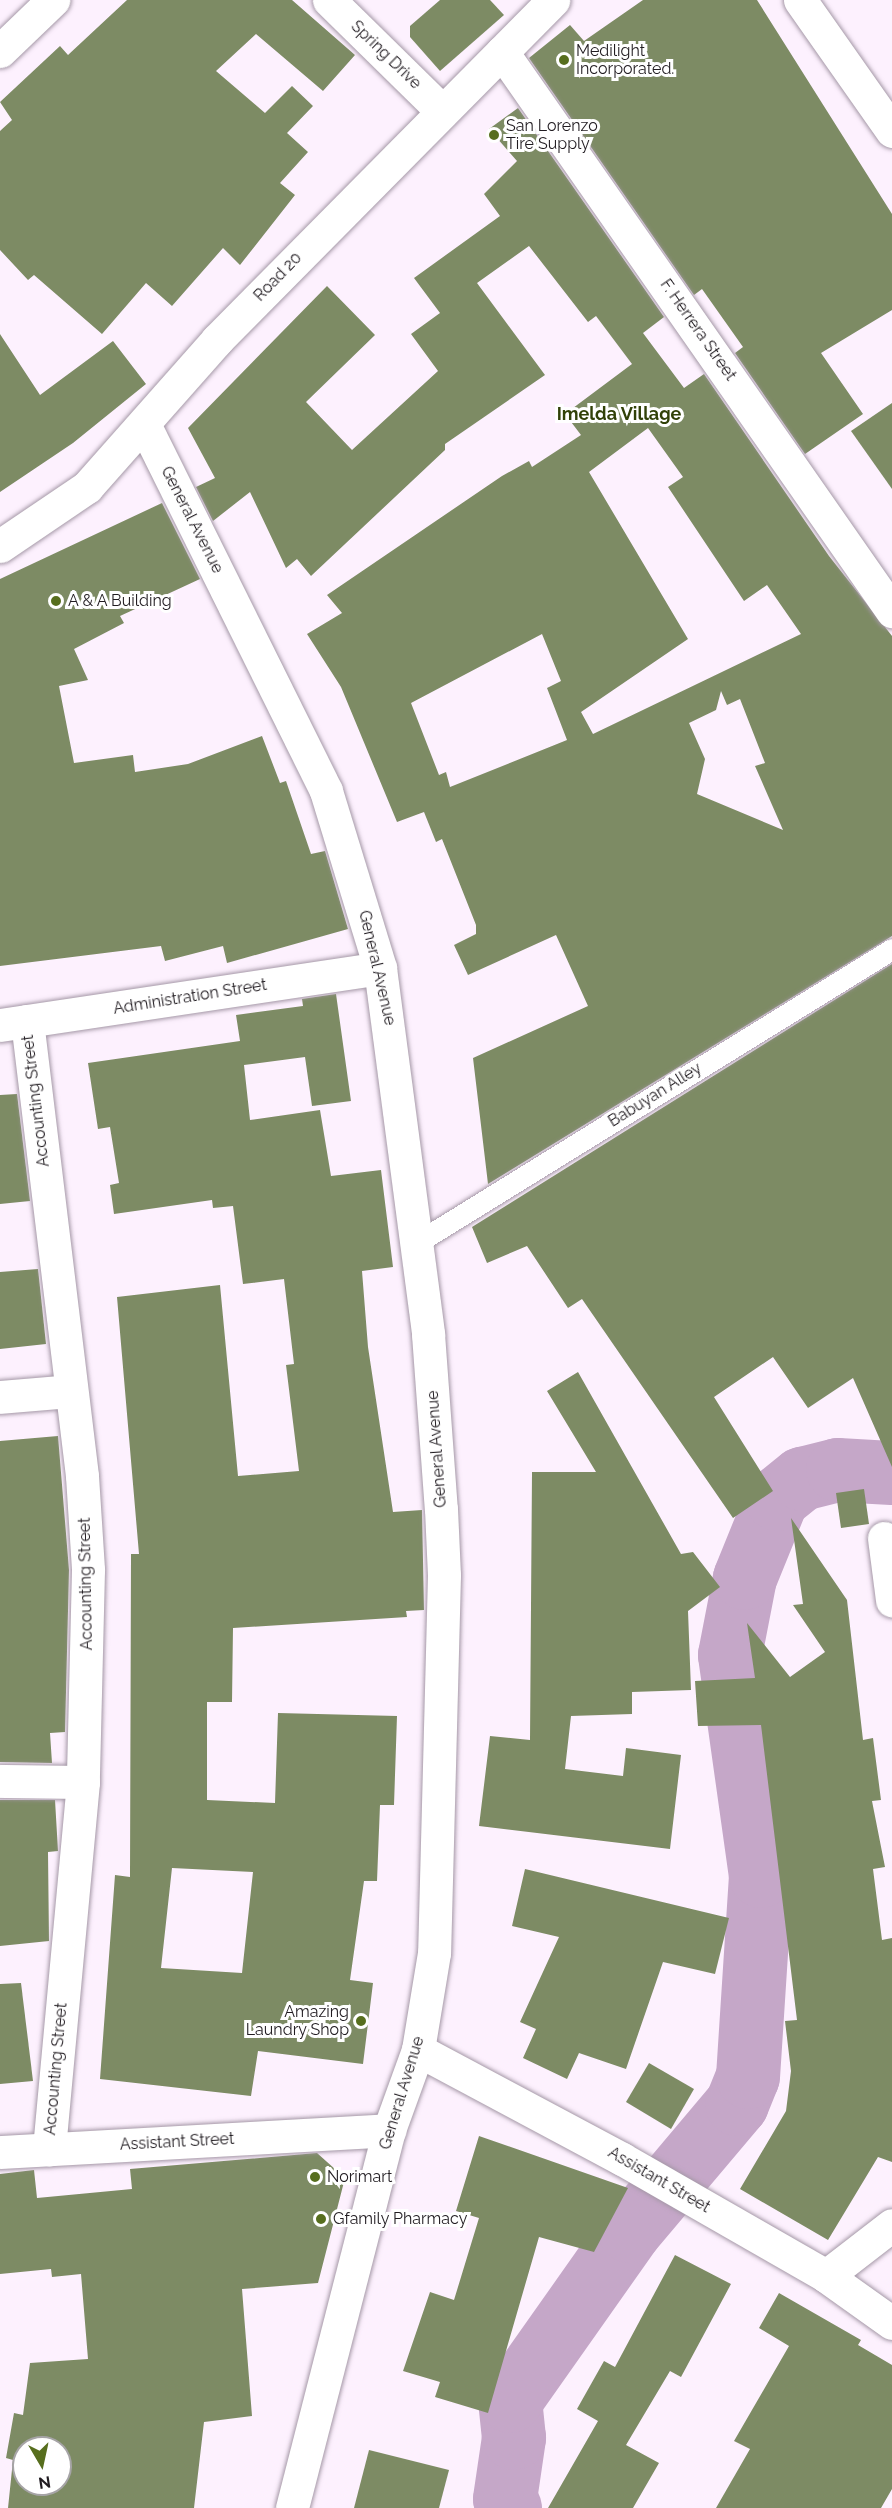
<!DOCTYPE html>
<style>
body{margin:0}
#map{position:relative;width:892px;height:2508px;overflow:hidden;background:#fdf1fe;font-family:Raleway,sans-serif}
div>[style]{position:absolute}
.river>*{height:64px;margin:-32px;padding:0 32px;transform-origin:32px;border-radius:32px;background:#c5a7c8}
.building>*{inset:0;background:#7d8b64}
.roads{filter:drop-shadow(0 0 2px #a598a7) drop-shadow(0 0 2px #a598a7)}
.service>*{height:21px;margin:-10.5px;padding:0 10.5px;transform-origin:10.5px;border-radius:10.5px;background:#fff}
.minor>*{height:33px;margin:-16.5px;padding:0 16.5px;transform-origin:16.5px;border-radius:16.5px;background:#fff}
.tertiary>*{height:33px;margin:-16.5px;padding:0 16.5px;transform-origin:16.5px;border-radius:16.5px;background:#fff}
.dots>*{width:16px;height:16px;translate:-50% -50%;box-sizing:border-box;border:3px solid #fff;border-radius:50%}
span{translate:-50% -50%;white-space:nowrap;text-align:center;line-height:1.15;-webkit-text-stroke:6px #fff;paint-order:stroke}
.poi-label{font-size:16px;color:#211c21}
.left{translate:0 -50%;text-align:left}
.right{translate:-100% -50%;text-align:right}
.street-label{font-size:16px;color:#211c21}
.neighbourhood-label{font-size:18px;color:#314108;font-weight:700}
.north{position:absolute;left:12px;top:2436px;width:60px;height:60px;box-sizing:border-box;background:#fff;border:2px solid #a6a4a6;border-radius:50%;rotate:171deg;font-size:16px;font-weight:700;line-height:24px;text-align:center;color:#211c21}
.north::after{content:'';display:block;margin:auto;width:21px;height:27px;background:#576e1e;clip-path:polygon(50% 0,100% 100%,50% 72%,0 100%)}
</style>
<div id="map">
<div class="river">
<div style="left:510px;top:2508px;width:10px;rotate:-119deg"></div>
<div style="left:505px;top:2499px;width:62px;rotate:-81.6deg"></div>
<div style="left:514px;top:2438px;width:37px;rotate:-96deg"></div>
<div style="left:510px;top:2401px;width:208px;rotate:-54.8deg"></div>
<div style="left:630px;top:2231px;width:166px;rotate:-49.9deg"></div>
<div style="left:737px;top:2104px;width:29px;rotate:-68deg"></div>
<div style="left:748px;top:2077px;width:201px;rotate:-86.3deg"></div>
<div style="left:761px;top:1876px;width:223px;rotate:-98deg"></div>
<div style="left:730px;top:1655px;width:78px;rotate:-79deg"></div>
<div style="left:745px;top:1578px;width:85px;rotate:-67.9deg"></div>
<div style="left:777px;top:1499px;width:32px;rotate:-39deg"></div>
<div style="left:802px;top:1479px;width:37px;rotate:-14deg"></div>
<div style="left:838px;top:1470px;width:54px;rotate:3.2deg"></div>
</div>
<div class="building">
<div style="clip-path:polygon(127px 0,292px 0,355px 55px,323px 91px,256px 34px,216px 71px,265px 113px,292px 86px,313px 106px,287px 133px,308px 152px,280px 183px,295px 195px,240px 265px,223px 248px,172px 306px,146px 283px,102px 334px,34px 275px,28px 280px,0 250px,0 131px,12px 120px,0 102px,60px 46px,68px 55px)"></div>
<div style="clip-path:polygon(440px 0,490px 0,504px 15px,440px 71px,410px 37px,410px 26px)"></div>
<div style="clip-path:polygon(643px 0,757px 0,892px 214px,892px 310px,821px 353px,863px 414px,805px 454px,735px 353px,743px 347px,702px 289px,694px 295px,529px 58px,570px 25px,584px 41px)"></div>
<div style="clip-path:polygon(evenodd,518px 108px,664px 317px,643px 333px,684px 388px,704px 374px,829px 556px,892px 636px,892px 936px,488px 1184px,473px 1058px,588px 1006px,556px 935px,468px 975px,454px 945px,476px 934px,476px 925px,442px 839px,436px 842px,424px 812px,397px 822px,341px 687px,307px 634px,342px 613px,327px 595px,502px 476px,529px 461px,532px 467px,581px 435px,565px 414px,632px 364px,596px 316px,588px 322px,529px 246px,477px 283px,545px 375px,445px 444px,445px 450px,311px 576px,297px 559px,286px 568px,250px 492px,213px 521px,196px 487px,215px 478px,188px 428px,327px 286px,375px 335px,306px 402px,352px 450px,438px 371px,411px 334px,440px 313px,414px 278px,500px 216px,484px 194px,517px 161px,489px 129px,518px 108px,648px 428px,683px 477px,668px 487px,744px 601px,767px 585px,801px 634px,593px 734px,581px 712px,688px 639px,589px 472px,648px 428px,518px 108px,542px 634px,561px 681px,547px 688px,567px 740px,450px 787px,446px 772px,439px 775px,411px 703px,542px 634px,518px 108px,721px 691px,727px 705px,740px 699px,765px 763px,755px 766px,783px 830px,697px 794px,705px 759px,689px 723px,716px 710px,721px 691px)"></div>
<div style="clip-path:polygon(0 334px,40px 395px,113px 341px,146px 384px,73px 443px,0 492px)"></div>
<div style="clip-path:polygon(892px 403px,892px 489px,851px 431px)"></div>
<div style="clip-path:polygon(162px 503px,200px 579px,120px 616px,124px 623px,74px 649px,88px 680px,59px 686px,74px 763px,133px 755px,135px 772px,188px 764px,262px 736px,280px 783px,286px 781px,311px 854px,325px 851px,348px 929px,227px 963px,223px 946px,165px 961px,161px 946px,0 966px,0 579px)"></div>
<div style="clip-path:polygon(892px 964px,892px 1467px,853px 1378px,808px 1408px,773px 1357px,714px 1397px,773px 1491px,733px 1518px,582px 1299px,568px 1308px,527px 1246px,487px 1263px,472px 1227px)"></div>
<div style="clip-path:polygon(evenodd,336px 994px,351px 1101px,312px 1106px,305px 1057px,244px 1065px,250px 1120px,320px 1110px,331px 1176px,381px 1170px,393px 1267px,362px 1271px,368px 1347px,393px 1512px,422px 1510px,424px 1610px,406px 1611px,407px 1617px,233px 1628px,232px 1702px,207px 1702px,207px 1800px,275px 1803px,278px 1713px,397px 1716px,394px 1805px,380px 1805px,377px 1881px,364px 1881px,350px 1980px,373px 1983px,363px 2064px,258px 2051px,251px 2096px,100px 2079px,115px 1875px,130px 1877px,131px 1554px,139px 1554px,117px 1297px,220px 1285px,238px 1476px,299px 1471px,286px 1365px,294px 1364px,284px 1279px,243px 1284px,233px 1206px,213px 1208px,212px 1200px,114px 1214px,110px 1185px,119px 1183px,110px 1127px,98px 1129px,88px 1063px,240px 1041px,236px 1015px,303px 1006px,302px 999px,336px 994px,172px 1868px,253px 1872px,242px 1973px,161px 1968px,172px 1868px)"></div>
<div style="clip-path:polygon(17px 1094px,30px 1201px,0 1204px,0 1095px)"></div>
<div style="clip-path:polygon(38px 1269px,46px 1344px,0 1349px,0 1272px)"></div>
<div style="clip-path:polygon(578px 1372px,681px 1554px,693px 1552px,720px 1587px,688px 1611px,691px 1690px,632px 1692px,632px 1714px,571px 1716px,565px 1769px,623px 1776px,626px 1748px,681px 1755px,670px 1849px,479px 1826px,490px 1736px,530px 1740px,532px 1472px,596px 1472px,547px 1391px)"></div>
<div style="clip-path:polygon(58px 1436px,69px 1570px,65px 1732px,50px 1733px,52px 1763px,0 1762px,0 1441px)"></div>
<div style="clip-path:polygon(864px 1489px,869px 1524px,841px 1528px,836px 1493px)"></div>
<div style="clip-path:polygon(791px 1518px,847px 1600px,863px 1740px,873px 1738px,881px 1800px,872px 1801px,885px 1867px,873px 1869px,882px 1940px,892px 1938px,892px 2162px,878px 2157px,828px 2240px,740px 2189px,786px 2111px,791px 2071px,785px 2021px,797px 2020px,761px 1725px,698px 1726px,695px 1681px,755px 1678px,747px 1623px,790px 1677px,825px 1652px,793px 1605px,803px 1604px)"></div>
<div style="clip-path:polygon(0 1800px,55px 1800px,58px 1851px,48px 1852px,49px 1941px,0 1946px)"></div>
<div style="clip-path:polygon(525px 1869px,729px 1918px,715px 1974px,663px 1962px,626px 2069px,579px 2053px,567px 2079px,523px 2058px,536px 2029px,520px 2022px,559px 1937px,512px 1926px)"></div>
<div style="clip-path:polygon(21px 1983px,33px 2081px,0 2084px,0 1984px)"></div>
<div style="clip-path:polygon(649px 2063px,694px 2089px,671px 2129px,626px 2102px)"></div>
<div style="clip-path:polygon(479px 2136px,628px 2188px,594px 2252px,539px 2237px,488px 2413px,435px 2397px,440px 2382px,403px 2371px,430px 2292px,454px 2300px,479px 2218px,456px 2211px)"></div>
<div style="clip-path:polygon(evenodd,317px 2153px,345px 2178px,318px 2283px,242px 2289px,252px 2416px,204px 2422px,194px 2508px,8px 2508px,13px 2460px,6px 2458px,14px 2413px,23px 2415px,30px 2363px,88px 2359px,81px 2274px,52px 2277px,51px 2269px,0 2274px,0 2174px,34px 2170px,37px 2198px,132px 2189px,130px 2169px,317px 2153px,24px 2448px,60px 2448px,60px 2484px,24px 2484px,24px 2448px)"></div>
<div style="clip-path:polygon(675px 2255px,731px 2284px,681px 2377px,670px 2371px,626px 2445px,659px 2463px,633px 2508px,548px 2508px,598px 2421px,577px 2409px,604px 2361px,615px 2367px)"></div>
<div style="clip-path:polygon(779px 2293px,861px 2340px,858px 2345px,892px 2365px,892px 2489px,881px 2508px,716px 2508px,750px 2449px,734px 2441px,789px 2346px,759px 2328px)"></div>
<div style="clip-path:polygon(369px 2450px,449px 2470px,439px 2508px,354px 2508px)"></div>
</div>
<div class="roads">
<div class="service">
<div style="left:418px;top:1242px;width:557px;rotate:-31.72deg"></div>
</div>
<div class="minor">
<div style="left:329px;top:0;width:158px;rotate:44.5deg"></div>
<div style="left:800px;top:0;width:160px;rotate:54.9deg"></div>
<div style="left:0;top:51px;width:74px;rotate:-43.9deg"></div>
<div style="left:502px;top:52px;width:682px;rotate:55.1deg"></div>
<div style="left:27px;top:1021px;width:458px;rotate:83.1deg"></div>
<div style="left:82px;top:1476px;width:94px;rotate:86.3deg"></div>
<div style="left:88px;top:1570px;width:212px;rotate:91.4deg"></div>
<div style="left:83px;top:1782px;width:369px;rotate:95.3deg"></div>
<div style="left:0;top:1025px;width:384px;rotate:-8.5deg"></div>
<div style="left:0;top:1397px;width:71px;rotate:-4.8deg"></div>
<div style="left:884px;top:1538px;width:63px;rotate:82.6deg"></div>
<div style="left:0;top:1781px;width:83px;rotate:0.7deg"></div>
<div style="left:418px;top:2050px;width:231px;rotate:28.1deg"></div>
<div style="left:622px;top:2159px;width:235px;rotate:29.8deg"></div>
<div style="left:826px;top:2276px;width:81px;rotate:35.5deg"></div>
<div style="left:0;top:2152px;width:390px;rotate:-3.2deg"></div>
<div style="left:826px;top:2276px;width:83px;rotate:-37.7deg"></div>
</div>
<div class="tertiary">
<div style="left:145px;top:426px;width:407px;rotate:63.6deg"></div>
<div style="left:326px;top:791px;width:185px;rotate:73deg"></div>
<div style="left:380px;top:968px;width:369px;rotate:82.5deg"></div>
<div style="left:428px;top:1334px;width:175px;rotate:85.8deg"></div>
<div style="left:441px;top:1509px;width:66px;rotate:87.4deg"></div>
<div style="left:444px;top:1575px;width:378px;rotate:91.5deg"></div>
<div style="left:434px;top:1953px;width:98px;rotate:99.4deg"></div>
<div style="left:418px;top:2050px;width:85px;rotate:109.9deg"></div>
<div style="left:389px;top:2130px;width:390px;rotate:104.4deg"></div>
<div style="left:0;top:546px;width:105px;rotate:-34.1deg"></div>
<div style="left:87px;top:487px;width:196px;rotate:-48.5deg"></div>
<div style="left:217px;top:340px;width:478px;rotate:-45.3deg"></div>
</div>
</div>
<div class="dots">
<div style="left:564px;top:60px;background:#576e1e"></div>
<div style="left:494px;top:135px;background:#576e1e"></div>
<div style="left:56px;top:601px;background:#576e1e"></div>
<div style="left:361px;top:2021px;background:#576e1e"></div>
<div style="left:315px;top:2177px;background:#576e1e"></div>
<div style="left:321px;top:2219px;background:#576e1e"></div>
</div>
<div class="poi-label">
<span class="left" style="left:576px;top:60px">Medilight<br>Incorporated.</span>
<span class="left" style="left:506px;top:135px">San Lorenzo<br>Tire Supply</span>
<span class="left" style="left:68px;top:601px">A &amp; A Building</span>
<span class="right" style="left:349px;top:2021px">Amazing<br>Laundry Shop</span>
<span class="left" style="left:327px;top:2177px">Norimart</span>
<span class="left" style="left:333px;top:2219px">Gfamily Pharmacy</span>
</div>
<div class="street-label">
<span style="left:386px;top:55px;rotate:44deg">Spring Drive</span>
<span style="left:278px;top:277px;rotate:-46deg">Road 20</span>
<span style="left:698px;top:330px;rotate:55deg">F. Herrera Street</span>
<span style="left:192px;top:520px;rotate:63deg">General Avenue</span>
<span style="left:377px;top:968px;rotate:77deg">General Avenue</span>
<span style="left:190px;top:997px;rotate:-9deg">Administration Street</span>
<span style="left:655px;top:1095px;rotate:-32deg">Babuyan Alley</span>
<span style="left:36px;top:1101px;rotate:-97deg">Accounting Street</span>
<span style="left:437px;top:1449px;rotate:-94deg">General Avenue</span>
<span style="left:86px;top:1584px;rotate:-91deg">Accounting Street</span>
<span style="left:56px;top:2069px;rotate:-85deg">Accounting Street</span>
<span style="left:402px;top:2093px;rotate:-73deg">General Avenue</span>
<span style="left:177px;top:2142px;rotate:-3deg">Assistant Street</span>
<span style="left:659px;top:2180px;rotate:30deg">Assistant Street</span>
</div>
<div class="neighbourhood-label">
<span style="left:619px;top:414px">Imelda Village</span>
</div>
<div class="north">N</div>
</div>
